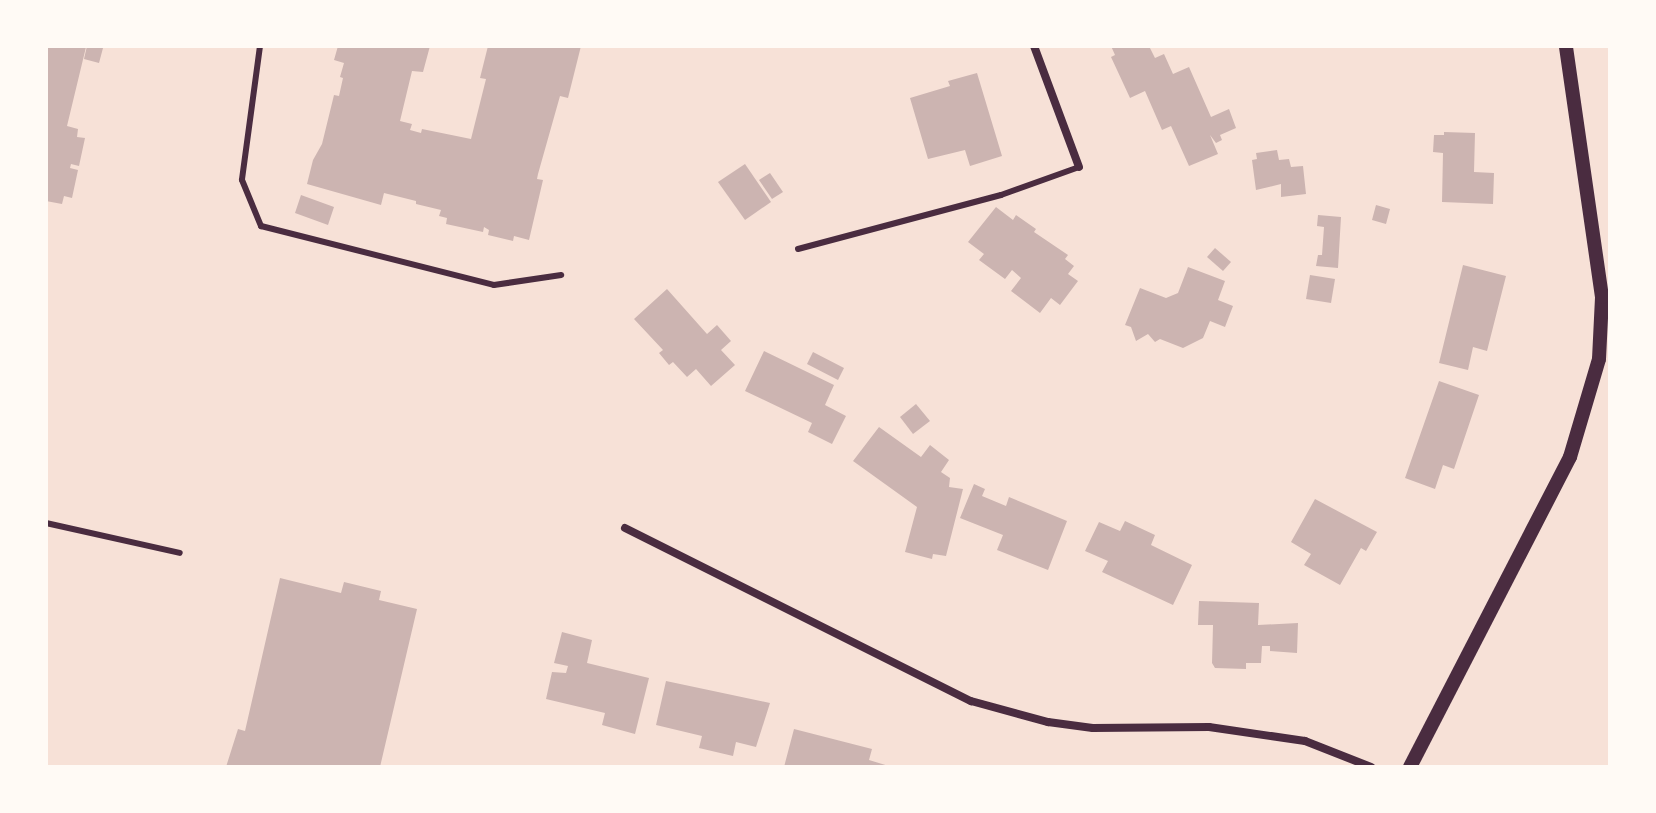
<!DOCTYPE html>
<style>
body{margin:0}
#map{position:relative;width:1656px;height:813px;overflow:hidden;background:#f7e1d7;font-family:Barlow,sans-serif}
div>[style]{position:absolute}
.building>*{inset:0;background:#ccb4b1}
.service>*{height:6px;margin:-3px;padding:0 3px;transform-origin:3px;border-radius:3px;background:#4a2c40}
.minor>*{height:8px;margin:-4px;padding:0 4px;transform-origin:4px;border-radius:4px;background:#4a2c40}
.tertiary>*{height:14px;margin:-7px;padding:0 7px;transform-origin:7px;border-radius:7px;background:#4a2c40}
span{translate:-50% -50%;white-space:nowrap;text-align:center;line-height:1.15;-webkit-text-stroke:6px #fffaf5;paint-order:stroke}
.frame{position:absolute;inset:0;border:48px solid #fffaf5;pointer-events:none}
</style>
<div id="map">
<div class="building">
<div style="clip-path:polygon(46px 46px,86px 47px,67px 126px,78px 129px,77px 137px,85px 138px,79px 166px,71px 164px,70px 168px,78px 170px,72px 198px,64px 196px,62px 204px,46px 201px)"></div>
<div style="clip-path:polygon(87px 46px,103px 48px,99px 63px,84px 59px)"></div>
<div style="clip-path:polygon(338px 46px,430px 46px,423px 72px,412px 71px,400px 121px,412px 124px,410px 130px,421px 133px,422px 129px,471px 139px,486px 79px,480px 78px,488px 46px,581px 46px,568px 98px,560px 96px,538px 174px,537px 179px,543px 180px,529px 240px,514px 236px,513px 241px,488px 235px,489px 230px,484px 227px,483px 232px,446px 224px,447px 218px,439px 216px,441px 210px,416px 204px,416px 201px,384px 193px,381px 205px,307px 184px,313px 160px,322px 144px,334px 95px,339px 96px,343px 78px,340px 77px,344px 63px,334px 60px)"></div>
<div style="clip-path:polygon(1111px 46px,1149px 46px,1155px 58px,1164px 54px,1173px 74px,1189px 67px,1211px 117px,1229px 109px,1236px 128px,1220px 135px,1222px 140px,1216px 143px,1210px 135px,1218px 154px,1189px 166px,1171px 126px,1162px 130px,1145px 91px,1130px 98px,1111px 57px,1115px 55px)"></div>
<div style="clip-path:polygon(977px 73px,1002px 156px,970px 166px,965px 150px,928px 159px,910px 98px,950px 86px,948px 81px)"></div>
<div style="clip-path:polygon(1444px 132px,1475px 133px,1474px 172px,1494px 173px,1493px 204px,1442px 202px,1443px 153px,1433px 152px,1434px 135px,1444px 135px)"></div>
<div style="clip-path:polygon(1277px 150px,1279px 160px,1289px 159px,1291px 167px,1303px 166px,1306px 194px,1281px 197px,1281px 184px,1256px 190px,1252px 160px,1257px 159px,1256px 153px)"></div>
<div style="clip-path:polygon(745px 164px,771px 202px,745px 220px,718px 182px)"></div>
<div style="clip-path:polygon(770px 173px,783px 192px,772px 199px,759px 180px)"></div>
<div style="clip-path:polygon(301px 195px,334px 207px,328px 225px,295px 213px)"></div>
<div style="clip-path:polygon(1376px 205px,1390px 209px,1386px 224px,1372px 220px)"></div>
<div style="clip-path:polygon(996px 207px,1013px 220px,1016px 215px,1036px 229px,1034px 232px,1068px 255px,1065px 259px,1074px 266px,1068px 274px,1078px 281px,1060px 305px,1051px 298px,1040px 313px,1011px 291px,1021px 278px,1012px 270px,1005px 279px,979px 260px,984px 254px,968px 242px)"></div>
<div style="clip-path:polygon(1318px 215px,1341px 217px,1338px 268px,1316px 266px,1318px 255px,1322px 255px,1324px 227px,1317px 226px)"></div>
<div style="clip-path:polygon(1215px 248px,1231px 262px,1223px 271px,1207px 257px)"></div>
<div style="clip-path:polygon(1463px 265px,1506px 276px,1487px 351px,1473px 347px,1468px 370px,1439px 363px)"></div>
<div style="clip-path:polygon(1188px 267px,1225px 281px,1218px 300px,1233px 306px,1225px 327px,1210px 321px,1203px 338px,1183px 348px,1160px 339px,1155px 342px,1148px 334px,1136px 341px,1131px 327px,1125px 325px,1140px 288px,1166px 298px,1178px 293px)"></div>
<div style="clip-path:polygon(1310px 275px,1335px 279px,1331px 303px,1306px 299px)"></div>
<div style="clip-path:polygon(667px 289px,707px 334px,717px 325px,731px 341px,721px 350px,735px 365px,711px 386px,696px 369px,687px 377px,673px 362px,669px 365px,659px 353px,663px 350px,634px 319px)"></div>
<div style="clip-path:polygon(764px 351px,834px 385px,825px 405px,846px 416px,832px 444px,808px 432px,812px 423px,745px 391px)"></div>
<div style="clip-path:polygon(813px 352px,844px 368px,838px 380px,807px 364px)"></div>
<div style="clip-path:polygon(1439px 381px,1479px 395px,1454px 469px,1443px 465px,1435px 489px,1405px 478px)"></div>
<div style="clip-path:polygon(916px 404px,930px 421px,913px 434px,900px 417px)"></div>
<div style="clip-path:polygon(879px 427px,921px 457px,930px 445px,949px 460px,941px 472px,950px 478px,949px 487px,963px 489px,946px 556px,933px 554px,932px 559px,905px 552px,917px 507px,853px 461px)"></div>
<div style="clip-path:polygon(974px 484px,985px 489px,982px 496px,1006px 506px,1009px 497px,1067px 521px,1048px 570px,997px 550px,1003px 535px,960px 518px)"></div>
<div style="clip-path:polygon(1315px 499px,1377px 532px,1366px 551px,1361px 548px,1340px 585px,1304px 565px,1311px 554px,1291px 542px)"></div>
<div style="clip-path:polygon(1125px 521px,1155px 535px,1151px 545px,1192px 565px,1173px 605px,1102px 572px,1108px 561px,1085px 551px,1099px 522px,1120px 531px)"></div>
<div style="clip-path:polygon(280px 578px,341px 593px,344px 582px,381px 591px,379px 600px,417px 609px,380px 767px,226px 767px,238px 729px,245px 731px)"></div>
<div style="clip-path:polygon(1199px 601px,1259px 603px,1258px 625px,1298px 623px,1297px 653px,1270px 651px,1270px 646px,1262px 646px,1261px 663px,1246px 663px,1246px 669px,1215px 668px,1212px 663px,1213px 625px,1198px 625px)"></div>
<div style="clip-path:polygon(562px 632px,592px 640px,587px 663px,649px 678px,635px 734px,602px 725px,605px 713px,546px 699px,552px 672px,566px 673px,568px 666px,554px 663px)"></div>
<div style="clip-path:polygon(666px 681px,770px 703px,756px 747px,736px 742px,733px 756px,699px 748px,702px 736px,656px 725px)"></div>
<div style="clip-path:polygon(794px 729px,872px 749px,869px 760px,892px 767px,784px 767px)"></div>
</div>
<div class="service">
<div style="left:260px;top:46px;width:135px;rotate:97.7deg"></div>
<div style="left:242px;top:180px;width:50px;rotate:67.6deg"></div>
<div style="left:261px;top:226px;width:240px;rotate:14.2deg"></div>
<div style="left:494px;top:285px;width:68px;rotate:-8.5deg"></div>
<div style="left:798px;top:249px;width:210px;rotate:-14.9deg"></div>
<div style="left:1001px;top:195px;width:83px;rotate:-19.7deg"></div>
<div style="left:46px;top:523px;width:137px;rotate:12.6deg"></div>
</div>
<div class="minor">
<div style="left:1034px;top:46px;width:129px;rotate:69.6deg"></div>
<div style="left:625px;top:528px;width:387px;rotate:26.6deg"></div>
<div style="left:971px;top:701px;width:80px;rotate:15.3deg"></div>
<div style="left:1048px;top:722px;width:45px;rotate:7.6deg"></div>
<div style="left:1093px;top:728px;width:116px;rotate:-0.5deg"></div>
<div style="left:1209px;top:727px;width:97px;rotate:8.3deg"></div>
<div style="left:1305px;top:741px;width:71px;rotate:21.5deg"></div>
</div>
<div class="tertiary">
<div style="left:1410px;top:767px;width:349px;rotate:-62.7deg"></div>
<div style="left:1570px;top:457px;width:102px;rotate:-73.5deg"></div>
<div style="left:1599px;top:359px;width:62px;rotate:-87.2deg"></div>
<div style="left:1602px;top:297px;width:254px;rotate:-98.2deg"></div>
</div>
<div class="frame"></div>
</div>
